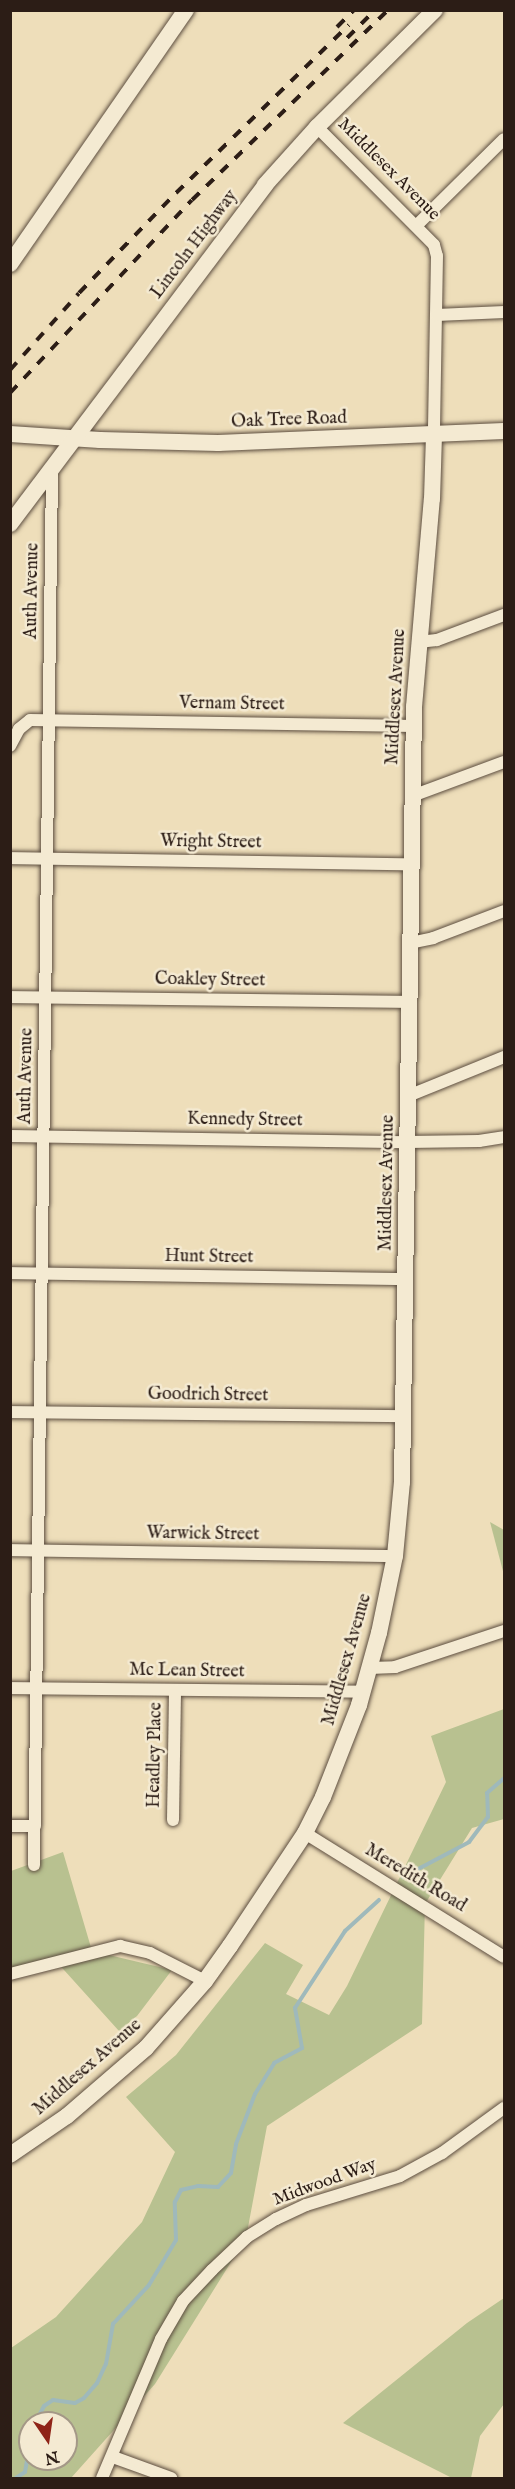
<!DOCTYPE html>
<style>
body{margin:0}
#map{position:relative;width:515px;height:2489px;overflow:hidden;background:#eedeba;font-family:"IM FELL English",serif}
div>[style]{position:absolute}
.green>*{inset:0;background:#b8c190}
.stream>*{height:4px;margin:-2px;padding:0 2px;transform-origin:2px;border-radius:2px;background:#9fb9bb}
.roads{filter:drop-shadow(0 0 2px #5c4d3f) drop-shadow(0 0 2px #5c4d3f)}
.street>*{height:12px;margin:-6px;padding:0 6px;transform-origin:6px;border-radius:6px;background:#f4ead2}
.secondary>*{height:16px;margin:-8px;padding:0 8px;transform-origin:8px;border-radius:8px;background:#f4ead2}
.rail>*{height:4px;margin-top:-2px;transform-origin:0;background:repeating-linear-gradient(90deg,#2c1d16 0 10px,transparent 0 20px)}
span{translate:-50% -50%;white-space:nowrap;text-align:center;line-height:1.15;-webkit-text-stroke:5px #f4ead2;paint-order:stroke}
.street-label{font-size:18px;color:#2c1d16}
.frame{position:absolute;inset:0;border:12px solid #2c1d16;pointer-events:none}
.north{position:absolute;left:18px;top:2411px;width:60px;height:60px;box-sizing:border-box;background:#f4ead2;border:2px solid #a49887;border-radius:50%;rotate:167deg;font-size:16px;font-weight:700;line-height:24px;text-align:center;color:#2c1d16}
.north::after{content:'';display:block;margin:auto;width:21px;height:27px;background:#8f2418;clip-path:polygon(50% 0,100% 100%,50% 72%,0 100%)}
</style>
<div id="map">
<div class="green">
<div style="clip-path:polygon(490px 1522px,504px 1530px,504px 1575px)"></div>
<div style="clip-path:polygon(evenodd,504px 1709px,504px 1819px,472px 1828px,425px 1904px,422px 2024px,267px 2126px,246px 2238px,155px 2384px,71px 2478px,11px 2478px,11px 2348px,56px 2317px,142px 2222px,175px 2152px,126px 2097px,176px 2055px,265px 1943px,303px 1965px,286px 1994px,329px 2015px,347px 1986px,446px 1782px,431px 1736px,504px 1709px,30px 2423px,66px 2423px,66px 2459px,30px 2459px,30px 2423px)"></div>
<div style="clip-path:polygon(63px 1852px,92px 1951px,172px 1970px,137px 2016px,119px 2031px,55px 1960px,11px 1972px,11px 1871px)"></div>
<div style="clip-path:polygon(504px 2298px,504px 2404px,480px 2436px,471px 2478px,452px 2478px,343px 2423px,467px 2323px)"></div>
</div>
<div class="stream">
<div style="left:403px;top:1877px;width:75px;rotate:-27.9deg"></div>
<div style="left:469px;top:1842px;width:31px;rotate:-53deg"></div>
<div style="left:488px;top:1817px;width:24px;rotate:-92deg"></div>
<div style="left:487px;top:1793px;width:23px;rotate:-41deg"></div>
<div style="left:35px;top:2423px;width:19px;rotate:-62deg"></div>
<div style="left:44px;top:2406px;width:11px;rotate:-34deg"></div>
<div style="left:53px;top:2400px;width:22px;rotate:8deg"></div>
<div style="left:75px;top:2403px;width:10px;rotate:-29deg"></div>
<div style="left:84px;top:2398px;width:20px;rotate:-49deg"></div>
<div style="left:97px;top:2383px;width:21px;rotate:-65deg"></div>
<div style="left:106px;top:2364px;width:41px;rotate:-80.1deg"></div>
<div style="left:113px;top:2324px;width:53px;rotate:-47.3deg"></div>
<div style="left:149px;top:2285px;width:52px;rotate:-59deg"></div>
<div style="left:176px;top:2240px;width:38px;rotate:-92deg"></div>
<div style="left:175px;top:2202px;width:13px;rotate:-63deg"></div>
<div style="left:181px;top:2190px;width:17px;rotate:-13deg"></div>
<div style="left:198px;top:2186px;width:20px;rotate:3deg"></div>
<div style="left:218px;top:2187px;width:19px;rotate:-47deg"></div>
<div style="left:231px;top:2173px;width:29px;rotate:-80deg"></div>
<div style="left:236px;top:2144px;width:53px;rotate:-69.2deg"></div>
<div style="left:255px;top:2094px;width:36px;rotate:-58deg"></div>
<div style="left:274px;top:2063px;width:32px;rotate:-28deg"></div>
<div style="left:302px;top:2048px;width:41px;rotate:-99.9deg"></div>
<div style="left:295px;top:2008px;width:92px;rotate:-57deg"></div>
<div style="left:345px;top:1931px;width:46px;rotate:-42.4deg"></div>
<div style="left:16px;top:2478px;width:11px;rotate:-34deg"></div>
<div style="left:25px;top:2472px;width:29px;rotate:-80deg"></div>
</div>
<div class="roads">
<div class="street">
<div style="left:317px;top:127px;width:166px;rotate:45.2deg"></div>
<div style="left:434px;top:245px;width:11px;rotate:75deg"></div>
<div style="left:437px;top:256px;width:180px;rotate:91deg"></div>
<div style="left:417px;top:225px;width:122px;rotate:-44.7deg"></div>
<div style="left:437px;top:315px;width:67px;rotate:-2.6deg"></div>
<div style="left:418px;top:642px;width:19px;rotate:-6deg"></div>
<div style="left:437px;top:640px;width:72px;rotate:-20.5deg"></div>
<div style="left:10px;top:746px;width:19px;rotate:-62deg"></div>
<div style="left:19px;top:729px;width:14px;rotate:-39deg"></div>
<div style="left:30px;top:720px;width:384px;rotate:0.9deg"></div>
<div style="left:412px;top:796px;width:98px;rotate:-20.3deg"></div>
<div style="left:10px;top:858px;width:402px;rotate:0.9deg"></div>
<div style="left:410px;top:943px;width:24px;rotate:-12deg"></div>
<div style="left:433px;top:938px;width:76px;rotate:-20.8deg"></div>
<div style="left:10px;top:997px;width:399px;rotate:0.7deg"></div>
<div style="left:408px;top:1096px;width:104px;rotate:-22.1deg"></div>
<div style="left:10px;top:1136px;width:397px;rotate:0.9deg"></div>
<div style="left:407px;top:1142px;width:72px;rotate:-0.8deg"></div>
<div style="left:479px;top:1141px;width:25px;rotate:-9deg"></div>
<div style="left:10px;top:1273px;width:396px;rotate:0.9deg"></div>
<div style="left:10px;top:1412px;width:394px;rotate:0.6deg"></div>
<div style="left:10px;top:1550px;width:385px;rotate:0.9deg"></div>
<div style="left:370px;top:1668px;width:25px;rotate:-2deg"></div>
<div style="left:395px;top:1667px;width:115px;rotate:-18.3deg"></div>
<div style="left:10px;top:1688px;width:353px;rotate:0.6deg"></div>
<div style="left:173px;top:1820px;width:130px;rotate:-89.1deg"></div>
<div style="left:10px;top:1826px;width:25px"></div>
<div style="left:305px;top:1833px;width:234px;rotate:31.9deg"></div>
<div style="left:34px;top:1865px;width:1397px;rotate:-89.26deg"></div>
<div style="left:10px;top:1974px;width:114px;rotate:-14.3deg"></div>
<div style="left:120px;top:1946px;width:31px;rotate:13deg"></div>
<div style="left:150px;top:1953px;width:62px;rotate:27deg"></div>
<div style="left:113px;top:2457px;width:62px;rotate:19.9deg"></div>
<div style="left:102px;top:2478px;width:151px;rotate:-67deg"></div>
<div style="left:161px;top:2339px;width:44px;rotate:-59.9deg"></div>
<div style="left:183px;top:2301px;width:42px;rotate:-46.9deg"></div>
<div style="left:212px;top:2270px;width:48px;rotate:-43.3deg"></div>
<div style="left:247px;top:2237px;width:34px;rotate:-32deg"></div>
<div style="left:276px;top:2219px;width:33px;rotate:-25deg"></div>
<div style="left:306px;top:2205px;width:98px;rotate:-17.1deg"></div>
<div style="left:400px;top:2176px;width:48px;rotate:-28.7deg"></div>
<div style="left:442px;top:2153px;width:77px;rotate:-36deg"></div>
</div>
<div class="secondary">
<div style="left:10px;top:264px;width:309px;rotate:-55.3deg"></div>
<div style="left:10px;top:434px;width:90px;rotate:3.8deg"></div>
<div style="left:100px;top:440px;width:118px;rotate:1.5deg"></div>
<div style="left:218px;top:443px;width:286px;rotate:-2.4deg"></div>
<div style="left:10px;top:524px;width:424px;rotate:-53deg"></div>
<div style="left:265px;top:185px;width:78px;rotate:-48.1deg"></div>
<div style="left:317px;top:127px;width:166px;rotate:-44.8deg"></div>
<div style="left:10px;top:2155px;width:69px;rotate:-34.4deg"></div>
<div style="left:67px;top:2116px;width:104px;rotate:-40.7deg"></div>
<div style="left:146px;top:2048px;width:89px;rotate:-48.6deg"></div>
<div style="left:205px;top:1981px;width:43px;rotate:-54.5deg"></div>
<div style="left:230px;top:1946px;width:136px;rotate:-56.4deg"></div>
<div style="left:305px;top:1833px;width:40px;rotate:-63.4deg"></div>
<div style="left:323px;top:1797px;width:99px;rotate:-68.6deg"></div>
<div style="left:359px;top:1705px;width:75px;rotate:-74.5deg"></div>
<div style="left:379px;top:1633px;width:79px;rotate:-78.3deg"></div>
<div style="left:395px;top:1556px;width:74px;rotate:-84.6deg"></div>
<div style="left:402px;top:1482px;width:775px;rotate:-89.11deg"></div>
<div style="left:414px;top:707px;width:209px;rotate:-85.1deg"></div>
<div style="left:432px;top:499px;width:63px;rotate:-88.2deg"></div>
</div>
</div>
<div class="rail">
<div style="left:337px;top:27px;width:24px;rotate:-45deg"></div>
<div style="left:347px;top:38px;width:40px;rotate:-45deg"></div>
<div style="left:10px;top:370px;width:103px;rotate:-48.1deg"></div>
<div style="left:79px;top:293px;width:139px;rotate:-45.9deg"></div>
<div style="left:176px;top:193px;width:241px;rotate:-44.2deg"></div>
<div style="left:10px;top:393px;width:265px;rotate:-46.7deg"></div>
<div style="left:192px;top:200px;width:273px;rotate:-44.1deg"></div>
</div>
<div class="street-label">
<span style="left:388px;top:170px;rotate:45deg">Middlesex Avenue</span>
<span style="left:195px;top:245px;rotate:-53deg">Lincoln Highway</span>
<span style="left:289px;top:421px;rotate:-2deg">Oak Tree Road</span>
<span style="left:33px;top:591px;rotate:-89deg">Auth Avenue</span>
<span style="left:397px;top:697px;rotate:-87deg">Middlesex Avenue</span>
<span style="left:232px;top:705px;rotate:1deg">Vernam Street</span>
<span style="left:211px;top:843px;rotate:1deg">Wright Street</span>
<span style="left:210px;top:981px;rotate:1deg">Coakley Street</span>
<span style="left:27px;top:1076px;rotate:-89deg">Auth Avenue</span>
<span style="left:245px;top:1121px;rotate:1deg">Kennedy Street</span>
<span style="left:388px;top:1183px;rotate:-89deg">Middlesex Avenue</span>
<span style="left:209px;top:1258px;rotate:1deg">Hunt Street</span>
<span style="left:208px;top:1396px;rotate:1deg">Goodrich Street</span>
<span style="left:203px;top:1535px;rotate:1deg">Warwick Street</span>
<span style="left:348px;top:1660px;rotate:-74deg">Middlesex Avenue</span>
<span style="left:187px;top:1672px;rotate:1deg">Mc Lean Street</span>
<span style="left:156px;top:1755px;rotate:-89deg">Headley Place</span>
<span style="left:415px;top:1879px;rotate:31deg">Meredith Road</span>
<span style="left:88px;top:2068px;rotate:-41deg">Middlesex Avenue</span>
<span style="left:325px;top:2183px;rotate:-20deg">Midwood Way</span>
</div>
<div class="frame"></div>
<div class="north">N</div>
</div>
